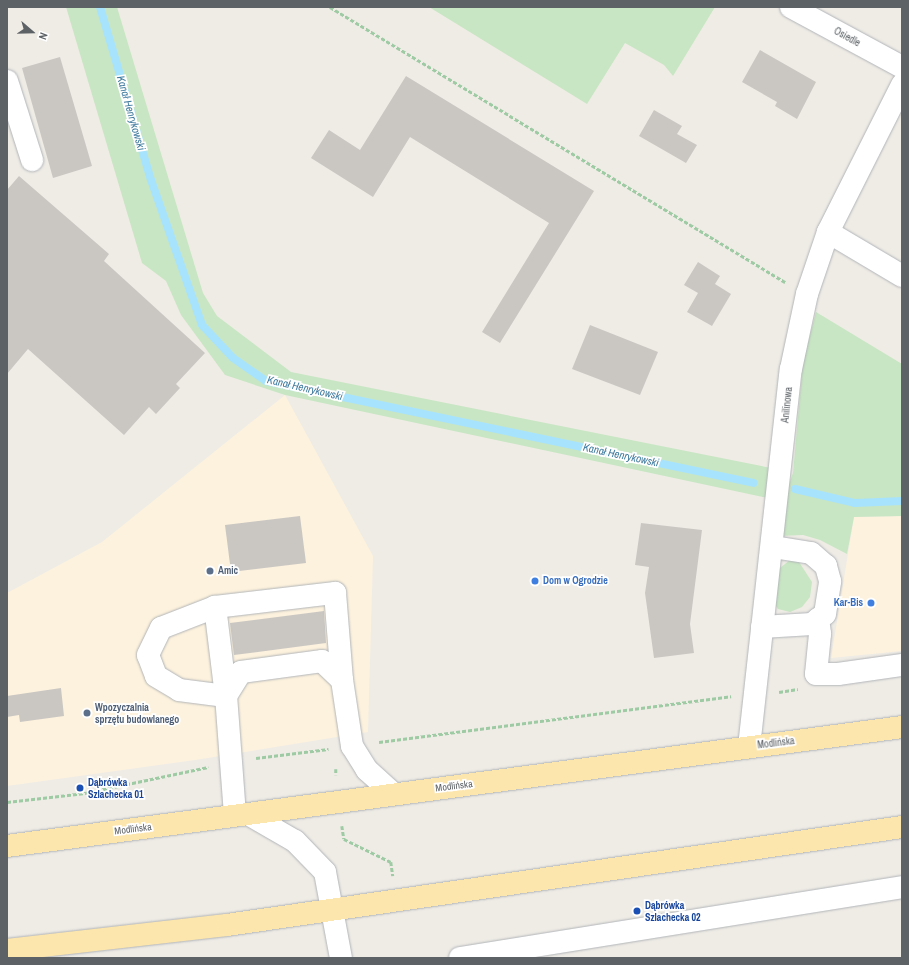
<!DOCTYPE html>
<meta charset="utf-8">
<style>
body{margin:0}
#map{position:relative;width:909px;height:965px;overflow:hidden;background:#efece6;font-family:"Archivo Narrow",sans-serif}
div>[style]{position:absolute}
.commercial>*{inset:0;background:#fdf2dd}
.green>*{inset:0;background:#c8e6c3}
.stream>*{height:8px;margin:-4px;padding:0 4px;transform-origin:4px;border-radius:4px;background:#a8e3fd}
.building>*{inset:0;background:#cac7c3}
.path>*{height:2.5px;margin-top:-1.25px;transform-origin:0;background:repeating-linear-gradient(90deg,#9ecaa4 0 4px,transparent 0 6px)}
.roads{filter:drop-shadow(0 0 1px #b1b4b8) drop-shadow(0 0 1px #b1b4b8)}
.minor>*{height:22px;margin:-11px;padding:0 11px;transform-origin:11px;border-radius:11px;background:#fff}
.major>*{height:22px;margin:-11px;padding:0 11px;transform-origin:11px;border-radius:11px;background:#fde6ad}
.dots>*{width:11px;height:11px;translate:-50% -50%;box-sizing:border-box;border:2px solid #fff;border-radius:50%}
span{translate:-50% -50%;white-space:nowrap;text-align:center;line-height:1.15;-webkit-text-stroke:3.5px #fff;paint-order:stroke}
.street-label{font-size:10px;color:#5d6266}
.service-label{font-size:10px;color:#4e5e75;font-weight:700}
.left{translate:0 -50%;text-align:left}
.shop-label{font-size:10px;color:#366cbe;font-weight:700}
.right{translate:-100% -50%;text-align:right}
.transit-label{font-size:10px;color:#164399;font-weight:700}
.water-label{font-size:11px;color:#3f7a9e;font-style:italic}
.frame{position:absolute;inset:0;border:8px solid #5d6266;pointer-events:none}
.north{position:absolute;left:12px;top:12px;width:40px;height:40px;-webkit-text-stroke:3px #fff;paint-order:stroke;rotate:110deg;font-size:11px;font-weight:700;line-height:16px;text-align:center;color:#5d6266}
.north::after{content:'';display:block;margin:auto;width:14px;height:18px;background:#5d6266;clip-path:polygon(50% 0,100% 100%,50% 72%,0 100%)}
</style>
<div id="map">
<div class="commercial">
<div style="clip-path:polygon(285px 395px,373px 556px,368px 732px,195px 760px,7px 786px,7px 593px,102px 542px)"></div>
<div style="clip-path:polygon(902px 516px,902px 651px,831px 658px,854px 517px)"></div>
</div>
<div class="green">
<div style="clip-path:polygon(66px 7px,117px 7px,203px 293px,217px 316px,291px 372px,771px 468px,768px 498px,285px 395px,225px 375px,181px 315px,166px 281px,142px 263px)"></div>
<div style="clip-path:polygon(429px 7px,715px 7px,673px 76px,664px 65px,625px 43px,587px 104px)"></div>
<div style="clip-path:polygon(816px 312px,902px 364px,902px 516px,854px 517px,847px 554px,820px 540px,803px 535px,779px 536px,783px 502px,793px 473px,803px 362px)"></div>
<div style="clip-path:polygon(790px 560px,799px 562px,812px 582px,810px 597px,802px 607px,790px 612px,778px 609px,772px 600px,775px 572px)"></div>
</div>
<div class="stream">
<div style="left:100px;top:7px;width:180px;rotate:73.6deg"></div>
<div style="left:151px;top:180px;width:154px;rotate:70.6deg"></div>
<div style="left:202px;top:325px;width:45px;rotate:46.8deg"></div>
<div style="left:233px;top:358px;width:40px;rotate:34.9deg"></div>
<div style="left:266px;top:381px;width:498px;rotate:11.8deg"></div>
<div style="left:795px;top:489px;width:62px;rotate:13.1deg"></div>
<div style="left:855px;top:503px;width:47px;rotate:-2.4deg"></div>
</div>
<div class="building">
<div style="clip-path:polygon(760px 50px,816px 82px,797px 119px,775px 106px,777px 102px,742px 82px)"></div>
<div style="clip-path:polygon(60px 57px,92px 166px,53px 178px,22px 68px)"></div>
<div style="clip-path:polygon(406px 76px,594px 191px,500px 343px,482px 332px,549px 223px,410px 137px,373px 197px,311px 158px,329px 130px,360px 150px)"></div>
<div style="clip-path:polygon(654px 110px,682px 126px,677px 134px,697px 145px,686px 163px,639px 136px)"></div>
<div style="clip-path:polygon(19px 176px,109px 254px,104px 261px,205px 353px,176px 384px,180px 388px,156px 414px,149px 407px,124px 435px,28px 349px,7px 374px,7px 190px)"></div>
<div style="clip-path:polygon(698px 262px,720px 276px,715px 284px,731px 294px,712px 326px,687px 312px,698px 293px,684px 285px)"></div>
<div style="clip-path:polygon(590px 325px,658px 352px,640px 395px,572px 369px)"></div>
<div style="clip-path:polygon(300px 516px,306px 563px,231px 572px,225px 525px)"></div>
<div style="clip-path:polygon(641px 523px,702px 530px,690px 624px,694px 653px,654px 658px,645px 593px,649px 567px,635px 565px)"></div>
<div style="clip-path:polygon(324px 611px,326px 643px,234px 655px,230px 623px)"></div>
<div style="clip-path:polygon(61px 688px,64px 716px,20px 722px,19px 715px,7px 717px,7px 696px)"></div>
</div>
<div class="path">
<div style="left:330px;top:7px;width:532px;rotate:31.15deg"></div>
<div style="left:779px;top:692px;width:19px;rotate:-9deg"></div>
<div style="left:379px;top:742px;width:355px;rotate:-7.4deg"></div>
<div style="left:256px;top:758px;width:73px;rotate:-7.1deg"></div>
<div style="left:336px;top:769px;width:6px;rotate:90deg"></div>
<div style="left:7px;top:802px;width:79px;rotate:-6.6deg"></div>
<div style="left:85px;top:793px;width:126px;rotate:-11.9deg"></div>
<div style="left:342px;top:826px;width:13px;rotate:81deg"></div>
<div style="left:344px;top:839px;width:52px;rotate:26.1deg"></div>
<div style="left:391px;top:862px;width:14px;rotate:82deg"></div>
</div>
<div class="roads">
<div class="minor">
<div style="left:791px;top:7px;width:126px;rotate:28.4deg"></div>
<div style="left:7px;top:81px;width:83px;rotate:72.4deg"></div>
<div style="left:828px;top:232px;width:86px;rotate:30.7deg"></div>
<div style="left:215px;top:607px;width:58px;rotate:158.7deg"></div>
<div style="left:161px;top:628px;width:30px;rotate:116deg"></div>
<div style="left:148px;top:655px;width:22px;rotate:69deg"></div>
<div style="left:156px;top:676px;width:27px;rotate:31deg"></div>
<div style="left:179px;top:690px;width:47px;rotate:7.3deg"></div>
<div style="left:226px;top:696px;width:90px;rotate:-97deg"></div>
<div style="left:215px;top:607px;width:121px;rotate:-6.7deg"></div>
<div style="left:335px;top:593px;width:87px;rotate:85.4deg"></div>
<div style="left:818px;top:619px;width:15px;rotate:82deg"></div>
<div style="left:820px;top:634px;width:40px;rotate:95.7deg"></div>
<div style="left:816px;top:674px;width:22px"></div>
<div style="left:838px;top:674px;width:65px;rotate:-8deg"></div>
<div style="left:762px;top:627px;width:50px;rotate:-3.4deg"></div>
<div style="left:812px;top:624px;width:16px;rotate:-38deg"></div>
<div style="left:825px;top:614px;width:33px;rotate:-81deg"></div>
<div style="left:830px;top:581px;width:16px;rotate:-105deg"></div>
<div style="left:826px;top:566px;width:20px;rotate:-139deg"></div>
<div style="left:811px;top:553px;width:39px;rotate:-171deg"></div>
<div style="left:749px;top:747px;width:380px;rotate:-83.7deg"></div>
<div style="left:791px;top:369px;width:77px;rotate:-78deg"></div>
<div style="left:807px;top:294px;width:65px;rotate:-71.3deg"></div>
<div style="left:828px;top:232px;width:165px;rotate:-63.3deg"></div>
<div style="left:248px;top:814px;width:54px;rotate:29.9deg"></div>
<div style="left:295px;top:841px;width:43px;rotate:45.9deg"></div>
<div style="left:325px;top:872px;width:87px;rotate:79.5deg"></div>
<div style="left:235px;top:815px;width:119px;rotate:-94.3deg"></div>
<div style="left:226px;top:696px;width:28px;rotate:-58deg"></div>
<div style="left:241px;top:672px;width:82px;rotate:-7.7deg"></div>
<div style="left:322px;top:661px;width:28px;rotate:44deg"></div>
<div style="left:342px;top:680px;width:67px;rotate:81.4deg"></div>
<div style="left:352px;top:746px;width:28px;rotate:58deg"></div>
<div style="left:367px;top:770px;width:36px;rotate:42deg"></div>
<div style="left:460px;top:958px;width:448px;rotate:-9.1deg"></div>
</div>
<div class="major">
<div style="left:7px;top:846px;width:903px;rotate:-7.57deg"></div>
<div style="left:7px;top:950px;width:221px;rotate:-6.5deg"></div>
<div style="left:227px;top:925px;width:682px;rotate:-8.26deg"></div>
</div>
</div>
<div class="dots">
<div style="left:210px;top:571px;background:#5c6f8a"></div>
<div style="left:535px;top:581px;background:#3f7fe0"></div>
<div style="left:871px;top:603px;background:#3f7fe0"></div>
<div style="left:87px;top:713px;background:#5c6f8a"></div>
<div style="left:80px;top:788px;background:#1a4fb4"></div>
<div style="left:637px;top:911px;background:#1a4fb4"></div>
</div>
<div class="street-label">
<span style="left:847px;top:37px;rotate:29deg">Osiedle</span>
<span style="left:787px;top:405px;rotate:-84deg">Anilinowa</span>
<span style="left:776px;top:743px;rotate:-7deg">Modlińska</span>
<span style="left:454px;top:786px;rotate:-7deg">Modlińska</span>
<span style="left:133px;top:829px;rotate:-7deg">Modlińska</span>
</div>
<div class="service-label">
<span class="left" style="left:218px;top:571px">Amic</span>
<span class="left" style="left:95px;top:713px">Wpozyczalnia<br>sprzętu budowlanego</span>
</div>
<div class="shop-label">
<span class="left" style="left:543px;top:581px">Dom w Ogrodzie</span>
<span class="right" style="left:863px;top:603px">Kar-Bis</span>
</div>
<div class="transit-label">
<span class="left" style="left:88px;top:788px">Dąbrówka<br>Szlachecka 01</span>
<span class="left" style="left:645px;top:911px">Dąbrówka<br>Szlachecka 02</span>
</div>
<div class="water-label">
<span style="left:131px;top:113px;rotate:74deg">Kanał Henrykowski</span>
<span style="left:305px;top:388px;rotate:13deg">Kanał Henrykowski</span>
<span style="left:621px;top:455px;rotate:12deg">Kanał Henrykowski</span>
</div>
<div class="frame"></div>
<div class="north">N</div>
</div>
